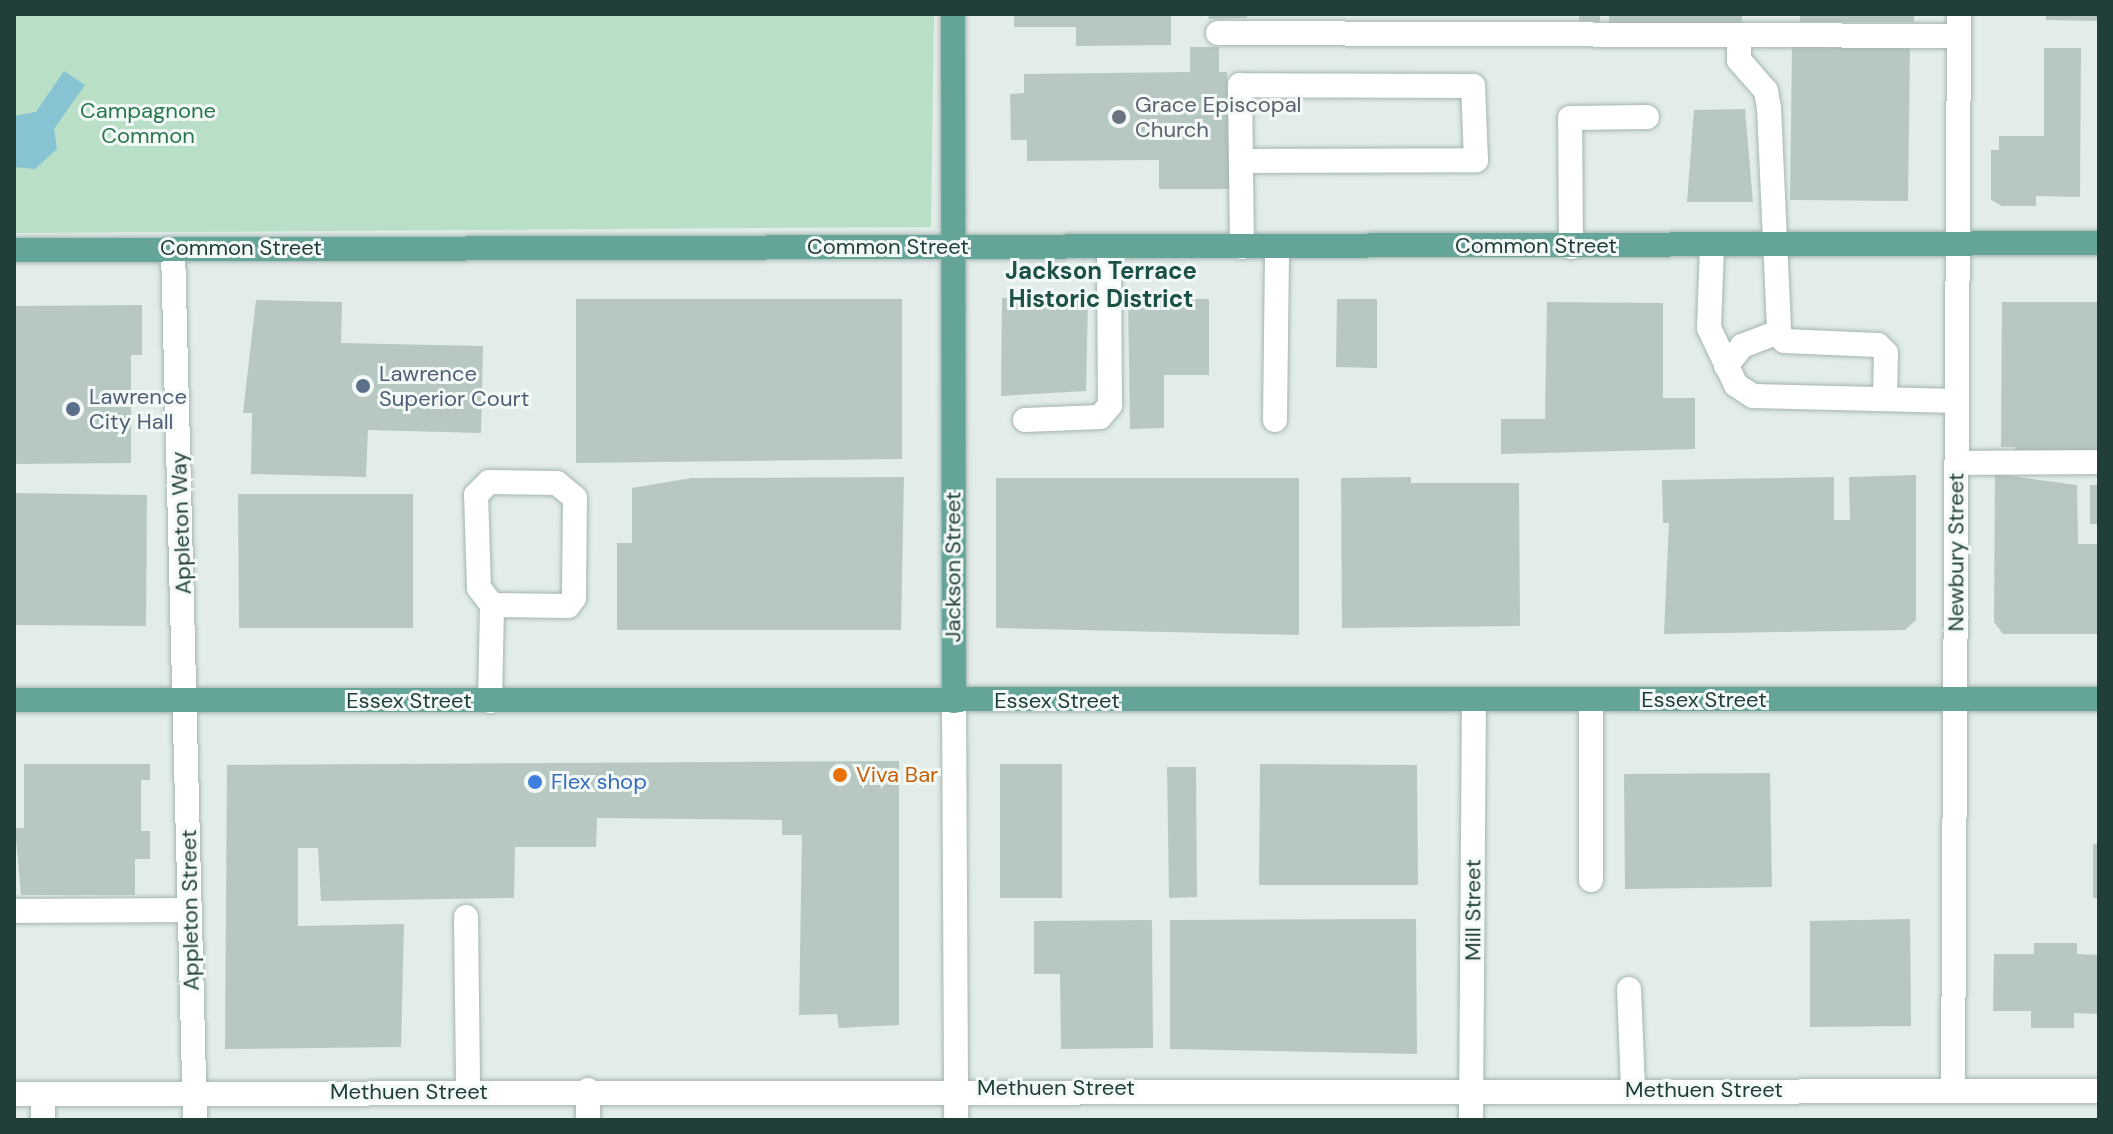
<!DOCTYPE html>
<style>
body{margin:0}
#map{position:relative;width:2113px;height:1134px;overflow:hidden;background:#e2ede9;font-family:"DM Sans",sans-serif}
div>[style]{position:absolute}
.green>*{inset:0;background:#badfc7}
.water>*{inset:0;background:#88c3d4}
.building>*{inset:0;background:#b7c8c2}
.roads{filter:drop-shadow(0 0 2px #a4b5b1) drop-shadow(0 0 2px #a4b5b1)}
.minor>*{height:24px;margin:-12px;padding:0 12px;transform-origin:12px;border-radius:12px;background:#fff}
.major>*{height:24px;margin:-12px;padding:0 12px;transform-origin:12px;border-radius:12px;background:#65a498}
.dots>*{width:22px;height:22px;translate:-50% -50%;box-sizing:border-box;border:4px solid #f3f9f6;border-radius:50%}
span{translate:-50% -50%;white-space:nowrap;text-align:center;line-height:1.15;-webkit-text-stroke:6px #f3f9f6;paint-order:stroke}
.worship-label{font-size:22px;color:#5b616d}
.left{translate:0 -50%;text-align:left}
.park-label{font-size:22px;color:#2a774d}
.street-label{font-size:22px;color:#213f39}
.service-label{font-size:22px;color:#4e5e75}
.food-label{font-size:22px;color:#c56008}
.shop-label{font-size:22px;color:#366cbe}
.neighbourhood-label{font-size:24px;color:#1c5148;font-weight:700}
.frame{position:absolute;inset:0;border:16px solid #213f39;pointer-events:none}
</style>
<div id="map">
<div class="green">
<div style="clip-path:polygon(14px 14px,934px 14px,931px 227px,14px 233px)"></div>
</div>
<div class="water">
<div style="clip-path:polygon(64px 71px,85px 85px,54px 129px,57px 149px,35px 169px,14px 167px,14px 116px,36px 112px)"></div>
</div>
<div class="building">
<div style="clip-path:polygon(1014px 14px,1171px 14px,1171px 45px,1076px 46px,1076px 27px,1014px 27px)"></div>
<div style="clip-path:polygon(1208px 14px,1247px 14px,1247px 18px,1209px 19px)"></div>
<div style="clip-path:polygon(1579px 14px,1600px 14px,1600px 22px,1579px 21px)"></div>
<div style="clip-path:polygon(1609px 14px,1742px 14px,1742px 24px,1609px 24px)"></div>
<div style="clip-path:polygon(1800px 14px,1914px 14px,1914px 22px,1800px 22px)"></div>
<div style="clip-path:polygon(2046px 14px,2099px 14px,2099px 21px,2046px 20px)"></div>
<div style="clip-path:polygon(1190px 47px,1219px 47px,1219px 72px,1227px 72px,1230px 189px,1159px 189px,1159px 160px,1027px 161px,1027px 140px,1011px 140px,1010px 94px,1024px 93px,1024px 74px,1190px 72px)"></div>
<div style="clip-path:polygon(1792px 47px,1910px 48px,1908px 201px,1790px 200px)"></div>
<div style="clip-path:polygon(2044px 48px,2081px 48px,2080px 197px,2036px 196px,2036px 206px,2002px 206px,1991px 200px,1991px 150px,1999px 150px,1999px 136px,2044px 136px)"></div>
<div style="clip-path:polygon(1745px 109px,1753px 202px,1687px 202px,1694px 110px)"></div>
<div style="clip-path:polygon(1002px 298px,1088px 300px,1086px 391px,1001px 396px)"></div>
<div style="clip-path:polygon(576px 299px,902px 299px,902px 459px,576px 463px)"></div>
<div style="clip-path:polygon(1128px 299px,1209px 299px,1209px 375px,1164px 375px,1164px 428px,1130px 429px)"></div>
<div style="clip-path:polygon(1337px 299px,1377px 299px,1377px 368px,1336px 367px)"></div>
<div style="clip-path:polygon(256px 300px,342px 302px,341px 343px,483px 346px,481px 433px,368px 430px,366px 477px,251px 474px,252px 413px,243px 413px)"></div>
<div style="clip-path:polygon(1547px 302px,1663px 303px,1663px 398px,1695px 398px,1695px 449px,1501px 454px,1501px 419px,1545px 419px)"></div>
<div style="clip-path:polygon(2002px 302px,2099px 302px,2099px 458px,2015px 457px,2015px 447px,2001px 447px)"></div>
<div style="clip-path:polygon(142px 305px,142px 355px,131px 355px,131px 463px,14px 464px,14px 306px)"></div>
<div style="clip-path:polygon(1995px 474px,2077px 485px,2078px 544px,2099px 544px,2099px 634px,2003px 634px,1994px 622px)"></div>
<div style="clip-path:polygon(1916px 475px,1916px 620px,1905px 630px,1664px 634px,1669px 523px,1663px 523px,1662px 480px,1834px 477px,1834px 520px,1850px 520px,1849px 477px)"></div>
<div style="clip-path:polygon(904px 477px,901px 630px,617px 630px,617px 543px,632px 543px,632px 488px,691px 478px)"></div>
<div style="clip-path:polygon(1411px 477px,1411px 483px,1519px 483px,1520px 626px,1342px 628px,1341px 478px)"></div>
<div style="clip-path:polygon(996px 478px,1299px 478px,1299px 635px,996px 628px)"></div>
<div style="clip-path:polygon(2090px 485px,2099px 485px,2099px 524px,2090px 524px)"></div>
<div style="clip-path:polygon(14px 493px,147px 495px,146px 626px,14px 625px)"></div>
<div style="clip-path:polygon(238px 494px,413px 494px,413px 628px,239px 628px)"></div>
<div style="clip-path:polygon(899px 761px,899px 1025px,839px 1028px,837px 1014px,799px 1015px,802px 835px,782px 835px,782px 820px,597px 818px,596px 847px,515px 847px,514px 898px,321px 901px,318px 848px,298px 848px,298px 926px,404px 924px,401px 1047px,225px 1049px,227px 765px)"></div>
<div style="clip-path:polygon(24px 764px,150px 764px,150px 780px,141px 780px,141px 831px,150px 831px,150px 859px,135px 859px,135px 895px,21px 895px,15px 828px,24px 828px)"></div>
<div style="clip-path:polygon(1000px 764px,1062px 764px,1062px 898px,1000px 898px)"></div>
<div style="clip-path:polygon(1260px 764px,1417px 765px,1418px 885px,1259px 885px)"></div>
<div style="clip-path:polygon(1167px 767px,1196px 767px,1197px 897px,1169px 898px)"></div>
<div style="clip-path:polygon(1770px 773px,1772px 887px,1625px 889px,1624px 774px)"></div>
<div style="clip-path:polygon(2093px 844px,2099px 844px,2099px 898px,2093px 898px)"></div>
<div style="clip-path:polygon(1416px 919px,1417px 1054px,1170px 1049px,1170px 920px)"></div>
<div style="clip-path:polygon(1910px 919px,1911px 1026px,1810px 1027px,1810px 921px)"></div>
<div style="clip-path:polygon(1152px 920px,1153px 1048px,1061px 1049px,1060px 974px,1034px 974px,1034px 921px)"></div>
<div style="clip-path:polygon(2034px 943px,2077px 943px,2077px 954px,2099px 955px,2099px 1014px,2074px 1013px,2074px 1028px,2031px 1028px,2031px 1011px,1993px 1011px,1994px 954px,2034px 954px)"></div>
</div>
<div class="roads">
<div class="minor">
<div style="left:1218px;top:33px;width:741px;rotate:0.23deg"></div>
<div style="left:1739px;top:36px;width:24px;rotate:90deg"></div>
<div style="left:1739px;top:60px;width:41px;rotate:48.9deg"></div>
<div style="left:1766px;top:91px;width:17px;rotate:80deg"></div>
<div style="left:1769px;top:108px;width:224px;rotate:87.4deg"></div>
<div style="left:1779px;top:332px;width:10px;rotate:61deg"></div>
<div style="left:1784px;top:341px;width:94px;rotate:2.4deg"></div>
<div style="left:1878px;top:345px;width:11px;rotate:45deg"></div>
<div style="left:1886px;top:353px;width:45px;rotate:91.3deg"></div>
<div style="left:1242px;top:161px;width:234px;rotate:-0.2deg"></div>
<div style="left:1476px;top:160px;width:74px;rotate:-92.3deg"></div>
<div style="left:1473px;top:86px;width:233px;rotate:-179.8deg"></div>
<div style="left:1240px;top:85px;width:162px;rotate:89.3deg"></div>
<div style="left:1712px;top:246px;width:82px;rotate:92.1deg"></div>
<div style="left:1709px;top:328px;width:63px;rotate:64.7deg"></div>
<div style="left:1736px;top:385px;width:20px;rotate:33deg"></div>
<div style="left:1753px;top:396px;width:204px;rotate:1.4deg"></div>
<div style="left:1571px;top:247px;width:129px;rotate:-90.4deg"></div>
<div style="left:1570px;top:118px;width:77px;rotate:-0.7deg"></div>
<div style="left:173px;top:249px;width:871px;rotate:88.55deg"></div>
<div style="left:1726px;top:366px;width:26px;rotate:-51deg"></div>
<div style="left:1742px;top:346px;width:40px;rotate:-21deg"></div>
<div style="left:1025px;top:420px;width:75px;rotate:-2.3deg"></div>
<div style="left:1100px;top:417px;width:16px;rotate:-50deg"></div>
<div style="left:1110px;top:405px;width:158px;rotate:-90.4deg"></div>
<div style="left:1275px;top:420px;width:173px;rotate:-89.3deg"></div>
<div style="left:1957px;top:463px;width:142px;rotate:-0.4deg"></div>
<div style="left:1591px;top:700px;width:180px;rotate:90deg"></div>
<div style="left:490px;top:701px;width:96px;rotate:-88.8deg"></div>
<div style="left:492px;top:605px;width:21px;rotate:-127deg"></div>
<div style="left:479px;top:588px;width:93px;rotate:-91.8deg"></div>
<div style="left:476px;top:495px;width:18px;rotate:-45deg"></div>
<div style="left:489px;top:482px;width:68px;rotate:0.8deg"></div>
<div style="left:557px;top:483px;width:23px;rotate:40deg"></div>
<div style="left:575px;top:498px;width:100px;rotate:90.6deg"></div>
<div style="left:574px;top:598px;width:10px;rotate:127deg"></div>
<div style="left:568px;top:606px;width:76px;rotate:-179.2deg"></div>
<div style="left:954px;top:701px;width:419px;rotate:89.7deg"></div>
<div style="left:14px;top:911px;width:176px;rotate:-0.3deg"></div>
<div style="left:466px;top:917px;width:174px;rotate:89.3deg"></div>
<div style="left:1629px;top:989px;width:101px;rotate:87.7deg"></div>
<div style="left:588px;top:1090px;width:30px;rotate:90deg"></div>
<div style="left:1953px;top:1090px;width:1076px;rotate:-89.68deg"></div>
<div style="left:14px;top:1094px;width:2085px;rotate:-0.08deg"></div>
<div style="left:43px;top:1094px;width:26px;rotate:90deg"></div>
<div style="left:1471px;top:1120px;width:420px;rotate:-89.6deg"></div>
</div>
<div class="major">
<div style="left:953px;top:14px;width:687px;rotate:89.92deg"></div>
<div style="left:14px;top:250px;width:2085px;rotate:-0.19deg"></div>
<div style="left:14px;top:700px;width:2085px;rotate:-0.03deg"></div>
</div>
</div>
<div class="dots">
<div style="left:1119px;top:117px;background:#6b7280"></div>
<div style="left:363px;top:386px;background:#5c6f8a"></div>
<div style="left:73px;top:409px;background:#5c6f8a"></div>
<div style="left:840px;top:775px;background:#e8710a"></div>
<div style="left:535px;top:782px;background:#3f7fe0"></div>
</div>
<div class="worship-label">
<span class="left" style="left:1135px;top:117px">Grace Episcopal<br>Church</span>
</div>
<div class="park-label">
<span style="left:148px;top:123px">Campagnone<br>Common</span>
</div>
<div class="street-label">
<span style="left:1536px;top:246px">Common Street</span>
<span style="left:888px;top:247px">Common Street</span>
<span style="left:241px;top:248px">Common Street</span>
<span style="left:181px;top:523px;rotate:-92deg">Appleton Way</span>
<span style="left:1956px;top:552px;rotate:-90deg">Newbury Street</span>
<span style="left:953px;top:567px;rotate:-90deg">Jackson Street</span>
<span style="left:1704px;top:700px">Essex Street</span>
<span style="left:409px;top:701px">Essex Street</span>
<span style="left:1057px;top:701px">Essex Street</span>
<span style="left:190px;top:910px;rotate:-91deg">Appleton Street</span>
<span style="left:1473px;top:910px;rotate:-90deg">Mill Street</span>
<span style="left:1056px;top:1088px">Methuen Street</span>
<span style="left:1704px;top:1090px">Methuen Street</span>
<span style="left:409px;top:1092px">Methuen Street</span>
</div>
<div class="service-label">
<span class="left" style="left:379px;top:386px">Lawrence<br>Superior Court</span>
<span class="left" style="left:89px;top:409px">Lawrence<br>City Hall</span>
</div>
<div class="food-label">
<span class="left" style="left:856px;top:775px">Viva Bar</span>
</div>
<div class="shop-label">
<span class="left" style="left:551px;top:782px">Flex shop</span>
</div>
<div class="neighbourhood-label">
<span style="left:1101px;top:285px">Jackson Terrace<br>Historic District</span>
</div>
<div class="frame"></div>
</div>
